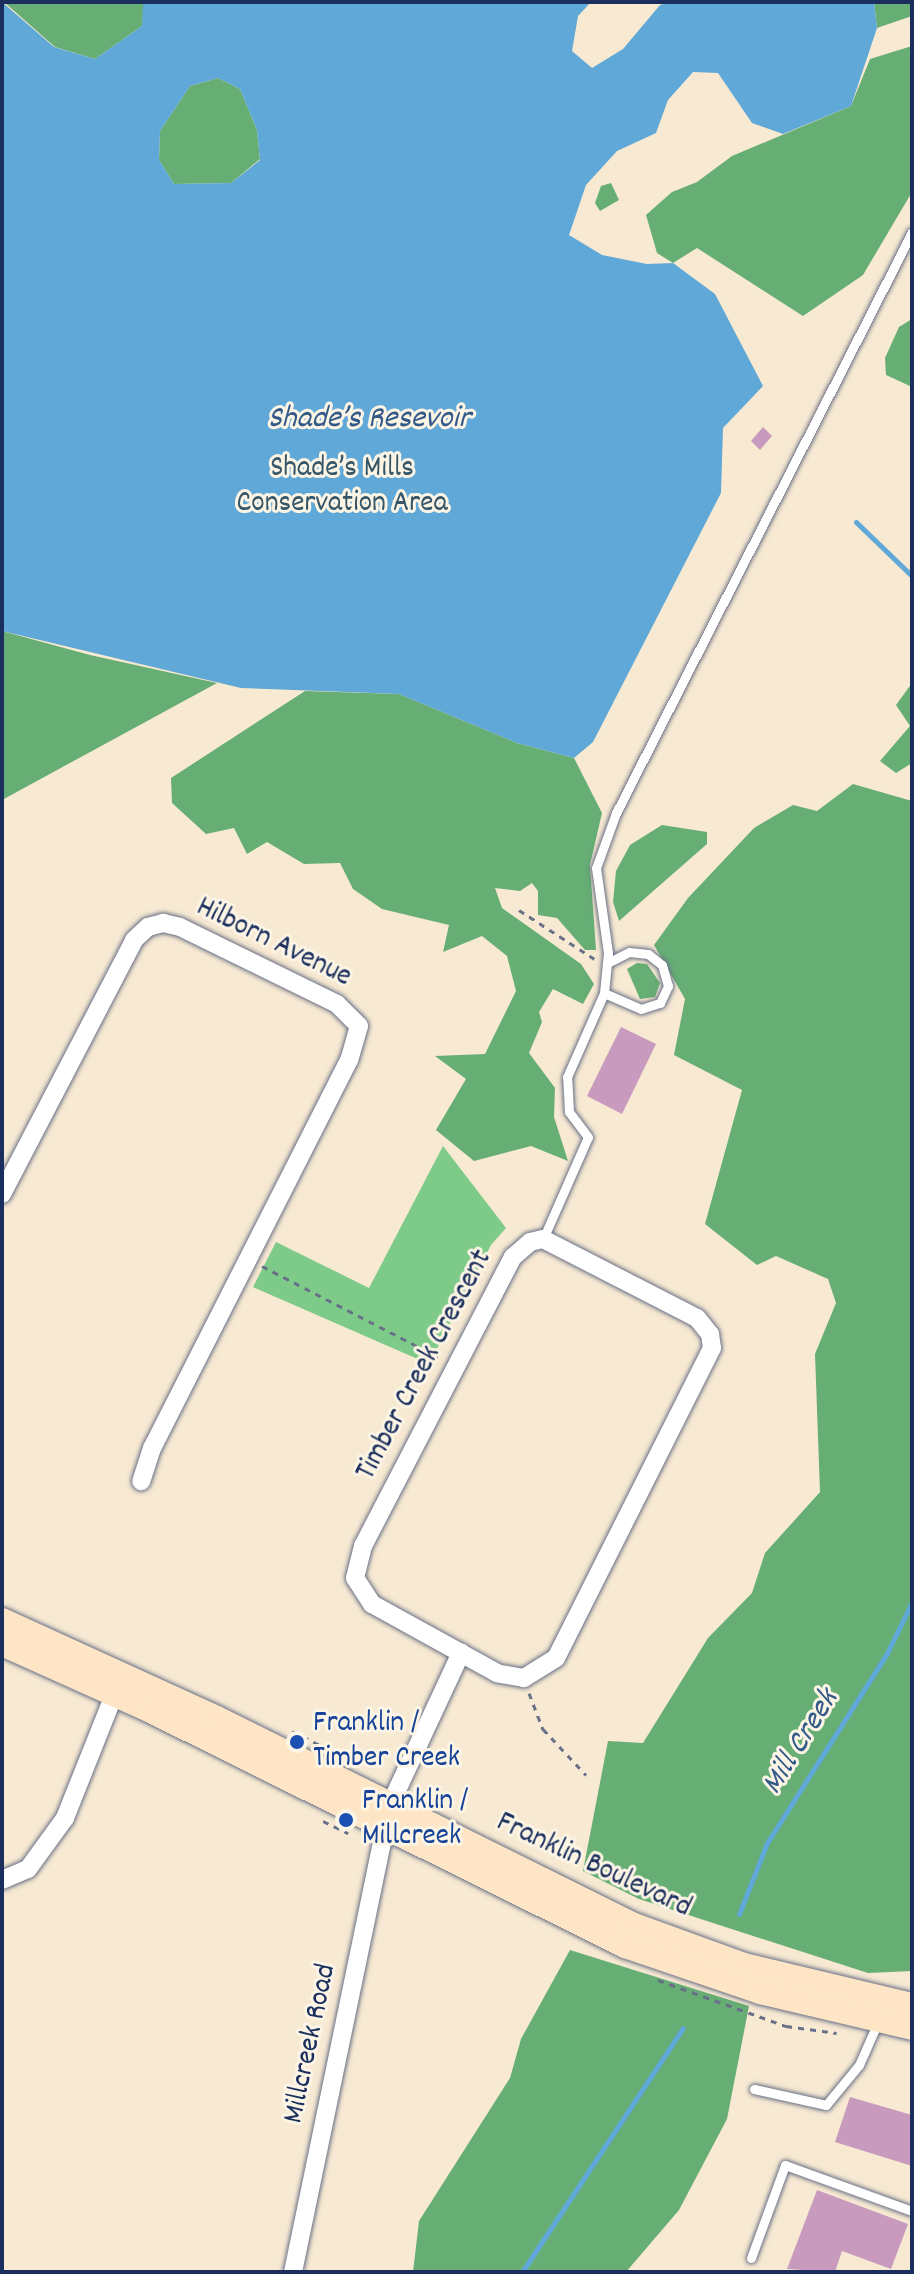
<!DOCTYPE html>
<meta charset="utf-8">
<style>
body{margin:0}
#map{position:relative;width:914px;height:2274px;overflow:hidden;background:#f7e9d2;font-family:Dekko,sans-serif}
div>[style]{position:absolute}
.green>*{inset:0;background:#7eca88}
.forest>*{inset:0;background:#66ae74}
.water>*{inset:0;background:#60a8d7}
.stream>*{height:5px;margin:-2.5px;padding:0 2.5px;transform-origin:2.5px;border-radius:2.5px;background:#60a8d7}
.building>*{inset:0;background:#c89bbe}
.path>*{height:3px;margin-top:-1.5px;transform-origin:0;background:repeating-linear-gradient(90deg,#687087 0 6px,transparent 0 12px)}
.roads{filter:drop-shadow(0 0 2px #687087) drop-shadow(0 0 2px #687087)}
.lane>*{height:9px;margin:-4.5px;padding:0 4.5px;transform-origin:4.5px;border-radius:4.5px;background:#fff}
.street>*{height:18px;margin:-9px;padding:0 9px;transform-origin:9px;border-radius:9px;background:#fff}
.secondary>*{height:24px;margin:-12px;padding:0 12px;transform-origin:12px;border-radius:12px;background:#fde5c5}
.dots>*{width:22px;height:22px;translate:-50% -50%;box-sizing:border-box;border:4px solid #fcf5e5;border-radius:50%}
span{translate:-50% -50%;white-space:nowrap;text-align:center;line-height:1.15;-webkit-text-stroke:6px #fcf5e5;paint-order:stroke}
.park-label{font-size:30px;color:#345668}
.street-label{font-size:30px;color:#1b2f5e}
.transit-label{font-size:30px;color:#164399}
.left{translate:0 -50%;text-align:left}
.water-label{font-size:32px;color:#335988;font-style:italic}
.frame{position:absolute;inset:0;border:4px solid #1b2f5e;pointer-events:none}
</style>
<div id="map">
<div class="green">
<div style="clip-path:polygon(443px 1146px,506px 1228px,491px 1245px,429px 1364px,253px 1287px,276px 1242px,369px 1288px)"></div>
</div>
<div class="forest">
<div style="clip-path:polygon(4px 2px,143px 2px,144px 11px,142px 26px,95px 59px,55px 47px)"></div>
<div style="clip-path:polygon(874px 2px,912px 2px,912px 16px,877px 28px)"></div>
<div style="clip-path:polygon(912px 46px,912px 192px,863px 275px,803px 316px,697px 248px,673px 263px,657px 253px,646px 215px,672px 192px,697px 182px,732px 156px,851px 106px,870px 59px)"></div>
<div style="clip-path:polygon(218px 78px,240px 89px,257px 130px,260px 159px,231px 183px,174px 184px,159px 160px,160px 131px,190px 86px)"></div>
<div style="clip-path:polygon(611px 183px,619px 200px,600px 211px,595px 203px,601px 186px)"></div>
<div style="clip-path:polygon(912px 319px,912px 387px,886px 375px,885px 358px,899px 327px)"></div>
<div style="clip-path:polygon(2px 631px,90px 655px,217px 683px,2px 800px)"></div>
<div style="clip-path:polygon(912px 683px,912px 763px,896px 773px,880px 761px,910px 726px,896px 705px)"></div>
<div style="clip-path:polygon(305px 691px,399px 694px,517px 743px,574px 758px,602px 813px,590px 865px,596px 950px,585px 950px,557px 918px,538px 915px,538px 891px,532px 883px,520px 891px,495px 888px,502px 908px,581px 964px,594px 984px,583px 1004px,553px 989px,539px 1012px,542px 1022px,529px 1053px,555px 1088px,554px 1117px,568px 1161px,531px 1146px,474px 1161px,436px 1130px,466px 1079px,435px 1056px,485px 1054px,516px 991px,507px 956px,482px 936px,443px 952px,449px 925px,382px 909px,353px 889px,340px 863px,304px 864px,267px 842px,247px 854px,234px 828px,206px 834px,172px 803px,171px 778px)"></div>
<div style="clip-path:polygon(853px 784px,912px 801px,912px 1971px,868px 1973px,639px 1899px,583px 1871px,608px 1741px,643px 1743px,708px 1638px,752px 1593px,765px 1553px,820px 1492px,815px 1354px,836px 1303px,828px 1279px,776px 1256px,757px 1265px,705px 1224px,742px 1090px,674px 1055px,685px 999px,654px 945px,688px 898px,754px 828px,793px 805px,817px 811px)"></div>
<div style="clip-path:polygon(662px 825px,707px 832px,707px 844px,619px 921px,613px 902px,616px 871px,630px 845px)"></div>
<div style="clip-path:polygon(637px 963px,647px 964px,660px 983px,655px 997px,640px 999px,627px 969px)"></div>
<div style="clip-path:polygon(570px 1950px,749px 2006px,727px 2119px,679px 2210px,626px 2272px,413px 2272px,419px 2221px,510px 2078px,521px 2039px)"></div>
</div>
<div class="water">
<div style="clip-path:polygon(evenodd,2px 2px,54px 47px,95px 59px,142px 26px,143px 2px,591px 2px,578px 16px,572px 51px,592px 68px,623px 49px,660px 5px,670px 2px,874px 2px,877px 28px,851px 106px,783px 134px,752px 123px,718px 73px,693px 72px,668px 100px,656px 133px,617px 151px,586px 185px,569px 235px,602px 255px,647px 264px,673px 263px,715px 294px,763px 386px,723px 428px,721px 493px,593px 742px,574px 758px,517px 743px,399px 694px,241px 688px,2px 631px,2px 2px,218px 78px,240px 89px,257px 130px,260px 160px,231px 183px,174px 184px,159px 160px,160px 131px,190px 86px,218px 78px)"></div>
</div>
<div class="stream">
<div style="left:856px;top:522px;width:78px;rotate:44deg"></div>
<div style="left:739px;top:1914px;width:76px;rotate:-68.5deg"></div>
<div style="left:767px;top:1843px;width:225px;rotate:-57.7deg"></div>
<div style="left:887px;top:1653px;width:57px;rotate:-63.9deg"></div>
<div style="left:522px;top:2272px;width:292px;rotate:-56.6deg"></div>
</div>
<div class="building">
<div style="clip-path:polygon(763px 427px,772px 436px,760px 450px,751px 441px)"></div>
<div style="clip-path:polygon(621px 1027px,656px 1044px,622px 1114px,587px 1096px)"></div>
<div style="clip-path:polygon(850px 2097px,912px 2115px,912px 2166px,835px 2142px)"></div>
<div style="clip-path:polygon(817px 2190px,908px 2224px,891px 2269px,842px 2251px,835px 2272px,787px 2269px)"></div>
</div>
<div class="path">
<div style="left:519px;top:910px;width:92px;rotate:33deg"></div>
<div style="left:262px;top:1266px;width:200px;rotate:27.3deg"></div>
<div style="left:529px;top:1693px;width:39px;rotate:69deg"></div>
<div style="left:543px;top:1729px;width:63px;rotate:46.9deg"></div>
<div style="left:292px;top:1731px;width:39px;rotate:27deg"></div>
<div style="left:323px;top:1821px;width:28px;rotate:26deg"></div>
<div style="left:658px;top:1980px;width:136px;rotate:19.8deg"></div>
<div style="left:786px;top:2026px;width:51px;rotate:7.8deg"></div>
</div>
<div class="roads">
<div class="lane">
<div style="left:604px;top:993px;width:40px;rotate:23.4deg"></div>
<div style="left:641px;top:1009px;width:20px;rotate:-18deg"></div>
<div style="left:660px;top:1003px;width:19px;rotate:-65deg"></div>
<div style="left:668px;top:986px;width:22px;rotate:-106deg"></div>
<div style="left:662px;top:965px;width:18px;rotate:-142deg"></div>
<div style="left:648px;top:954px;width:19px;rotate:-174deg"></div>
<div style="left:629px;top:952px;width:25px;rotate:153deg"></div>
<div style="left:543px;top:1239px;width:111px;rotate:-66.2deg"></div>
<div style="left:588px;top:1137px;width:31px;rotate:-127deg"></div>
<div style="left:569px;top:1112px;width:35px;rotate:-93deg"></div>
<div style="left:567px;top:1077px;width:92px;rotate:-66.2deg"></div>
<div style="left:604px;top:993px;width:40px;rotate:-84.3deg"></div>
<div style="left:608px;top:953px;width:86px;rotate:-98deg"></div>
<div style="left:596px;top:868px;width:59px;rotate:-70deg"></div>
<div style="left:616px;top:813px;width:652px;rotate:-63deg"></div>
<div style="left:754px;top:2089px;width:74px;rotate:12.5deg"></div>
<div style="left:826px;top:2105px;width:52px;rotate:-50.5deg"></div>
<div style="left:859px;top:2065px;width:47px;rotate:-66.2deg"></div>
<div style="left:751px;top:2258px;width:99px;rotate:-69.9deg"></div>
<div style="left:785px;top:2165px;width:135px;rotate:19.9deg"></div>
</div>
<div class="street">
<div style="left:2px;top:1194px;width:286px;rotate:-62.5deg"></div>
<div style="left:134px;top:940px;width:19px;rotate:-43deg"></div>
<div style="left:148px;top:927px;width:16px;rotate:-15deg"></div>
<div style="left:163px;top:923px;width:17px;rotate:13deg"></div>
<div style="left:180px;top:927px;width:175px;rotate:26.1deg"></div>
<div style="left:337px;top:1004px;width:31px;rotate:45deg"></div>
<div style="left:359px;top:1026px;width:35px;rotate:106deg"></div>
<div style="left:349px;top:1060px;width:435px;rotate:116.9deg"></div>
<div style="left:152px;top:1448px;width:35px;rotate:108deg"></div>
<div style="left:543px;top:1239px;width:173px;rotate:27.2deg"></div>
<div style="left:697px;top:1318px;width:21px;rotate:51deg"></div>
<div style="left:710px;top:1334px;width:14px;rotate:82deg"></div>
<div style="left:712px;top:1348px;width:347px;rotate:116.7deg"></div>
<div style="left:556px;top:1658px;width:38px;rotate:148deg"></div>
<div style="left:524px;top:1678px;width:27px;rotate:-170deg"></div>
<div style="left:497px;top:1673px;width:143px;rotate:-151.1deg"></div>
<div style="left:372px;top:1604px;width:31px;rotate:-123deg"></div>
<div style="left:355px;top:1578px;width:33px;rotate:-76deg"></div>
<div style="left:363px;top:1546px;width:326px;rotate:-62.6deg"></div>
<div style="left:513px;top:1257px;width:23px;rotate:-41deg"></div>
<div style="left:530px;top:1242px;width:13px;rotate:-13deg"></div>
<div style="left:391px;top:1803px;width:166px;rotate:-65deg"></div>
<div style="left:2px;top:1880px;width:28px;rotate:-23deg"></div>
<div style="left:28px;top:1869px;width:63px;rotate:-54deg"></div>
<div style="left:65px;top:1818px;width:132px;rotate:-68.3deg"></div>
<div style="left:293px;top:2272px;width:454px;rotate:-78.3deg"></div>
</div>
<div class="secondary">
<div style="left:2px;top:1620px;width:236px;rotate:24.5deg"></div>
<div style="left:217px;top:1718px;width:466px;rotate:26.4deg"></div>
<div style="left:634px;top:1925px;width:117px;rotate:20deg"></div>
<div style="left:744px;top:1965px;width:173px;rotate:13.4deg"></div>
<div style="left:2px;top:1644px;width:166px;rotate:24.2deg"></div>
<div style="left:153px;top:1712px;width:527px;rotate:26.37deg"></div>
<div style="left:625px;top:1946px;width:143px;rotate:18.8deg"></div>
<div style="left:760px;top:1992px;width:156px;rotate:13.3deg"></div>
</div>
</div>
<div class="dots">
<div style="left:297px;top:1742px;background:#1a4fb4"></div>
<div style="left:346px;top:1820px;background:#1a4fb4"></div>
</div>
<div class="park-label">
<span style="left:342px;top:487px">Shade’s Mills<br>Conservation Area</span>
</div>
<div class="street-label">
<span style="left:273px;top:944px;rotate:26deg">Hilborn Avenue</span>
<span style="left:426px;top:1366px;rotate:-62deg">Timber Creek Crescent</span>
<span style="left:593px;top:1867px;rotate:25deg">Franklin Boulevard</span>
<span style="left:312px;top:2044px;rotate:-78deg">Millcreek Road</span>
</div>
<div class="transit-label">
<span class="left" style="left:313px;top:1742px">Franklin /<br>Timber Creek</span>
<span class="left" style="left:362px;top:1820px">Franklin /<br>Millcreek</span>
</div>
<div class="water-label">
<span style="left:369px;top:420px">Shade’s Resevoir</span>
<span style="left:802px;top:1743px;rotate:-58deg">Mill Creek</span>
</div>
<div class="frame"></div>
</div>
